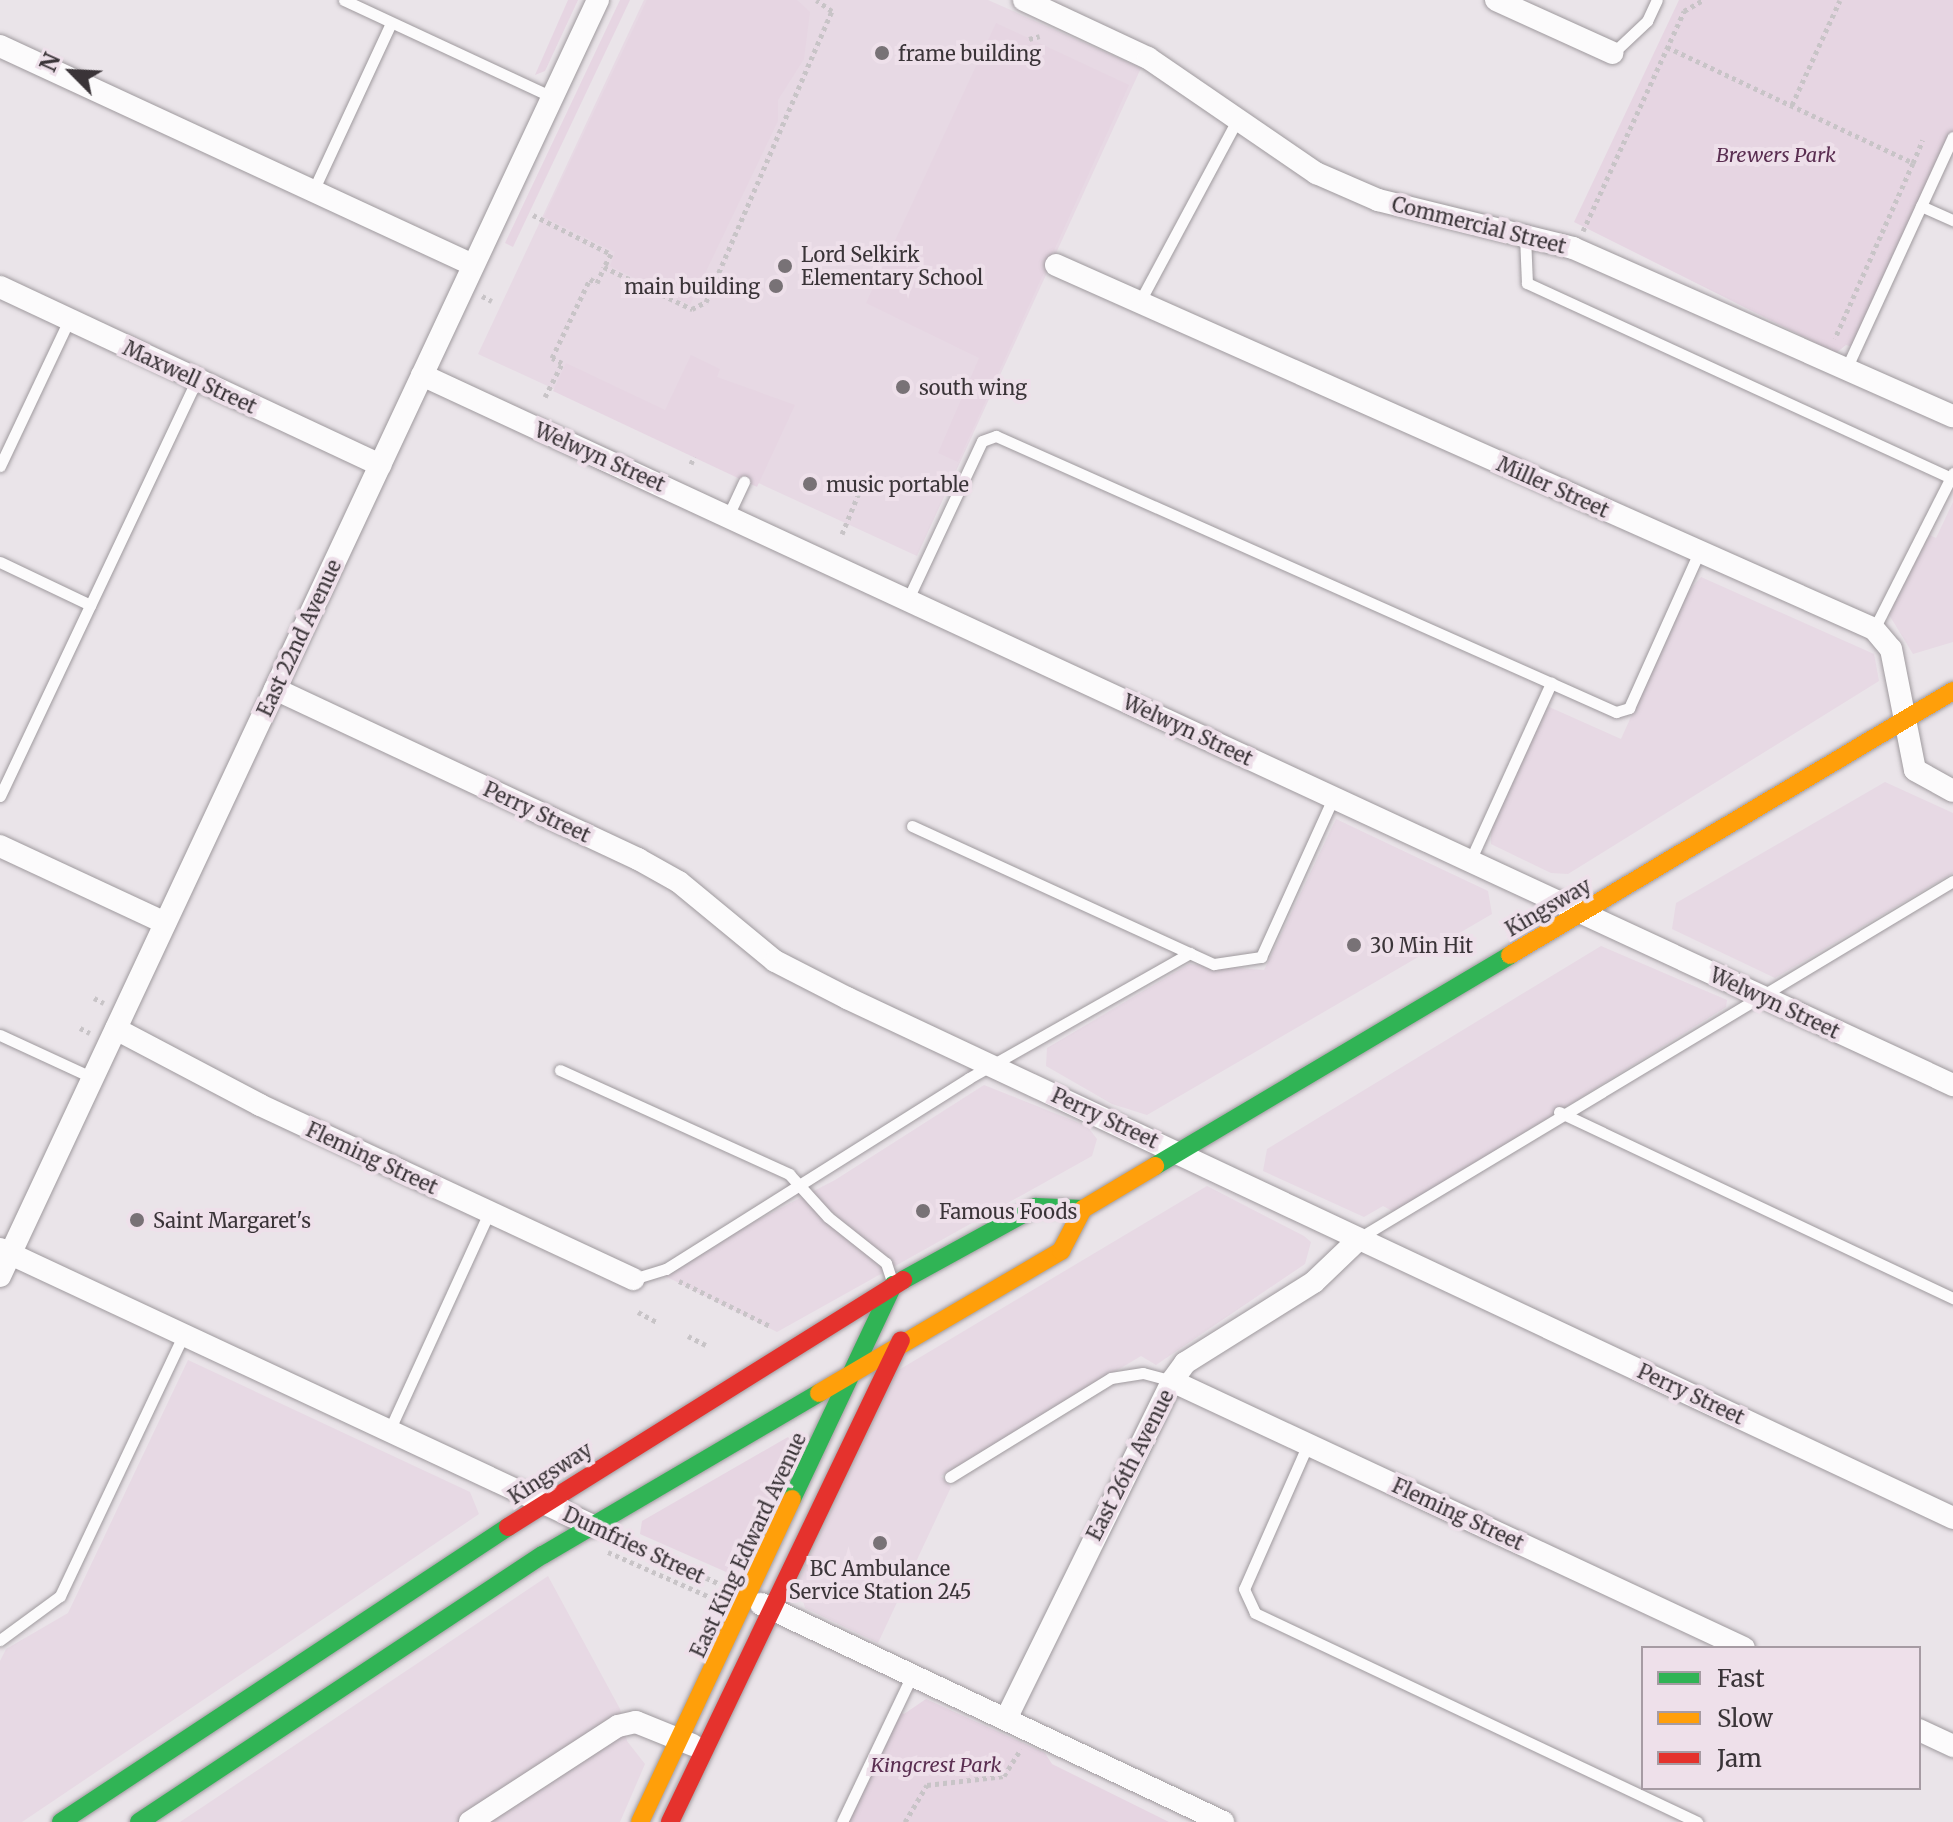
<!DOCTYPE html>
<style>
body{margin:0}
#map{position:relative;width:1953px;height:1822px;overflow:hidden;background:#eae4e9;font-family:Merriweather,serif}
div>[style]{position:absolute}
.built>*{inset:0;background:#e7d9e4}
.green>*{inset:0;background:#e6d5e2}
.path>*{height:5px;margin-top:-2.5px;transform-origin:0;background:repeating-linear-gradient(90deg,#c8c4c7 0 4px,transparent 0 8px)}
.roads{filter:drop-shadow(0 0 2px #9f9a9e) drop-shadow(0 0 2px #9f9a9e)}
.lane>*{height:11px;margin:-5.5px;padding:0 5.5px;transform-origin:5.5px;border-radius:5.5px;background:#fcfbfc}
.street>*{height:22px;margin:-11px;padding:0 11px;transform-origin:11px;border-radius:11px;background:#fcfbfc}
.fast>*{height:18px;margin:-9px;padding:0 9px;transform-origin:9px;border-radius:9px;background:#30b455}
.slow>*{height:18px;margin:-9px;padding:0 9px;transform-origin:9px;border-radius:9px;background:#ff9f0a}
.jam>*{height:18px;margin:-9px;padding:0 9px;transform-origin:9px;border-radius:9px;background:#e5322d}
.dots>*{width:22px;height:22px;translate:-50% -50%;box-sizing:border-box;border:4px solid #eee0ea;border-radius:50%}
span{translate:-50% -50%;white-space:nowrap;text-align:center;line-height:1.15;-webkit-text-stroke:8px #eee0ea;paint-order:stroke}
.poi-label{font-size:20px;color:#3a3438}
.left{translate:0 -50%;text-align:left}
.right{translate:-100% -50%;text-align:right}
.park-label{font-size:20px;color:#5a2e51;font-style:italic}
.street-label{font-size:20px;color:#3a3438}
.legend{position:absolute;left:1641px;top:1646px;width:280px;height:144px;box-sizing:border-box;background:#eee0ea;border:2px solid #a69ba3;margin:0;padding:10px 14px;list-style:none;font-size:24px;color:#3a3438}
.legend li{display:flex;align-items:center;gap:16px;height:40px}
.legend b{width:40px;border:2px solid #a69ba3}
.north{position:absolute;left:32px;top:32px;width:80px;height:80px;-webkit-text-stroke:6px #eee0ea;paint-order:stroke;rotate:294deg;font-size:22px;font-weight:700;line-height:32px;text-align:center;color:#3a3438}
.north::after{content:'';display:block;margin:auto;width:28px;height:36px;background:#3a3438;clip-path:polygon(50% 0,100% 100%,50% 72%,0 100%)}
</style>
<div id="map">
<div class="built">
<div style="clip-path:polygon(644px 0,988px 0,1141px 68px,917px 556px,478px 354px)"></div>
<div style="clip-path:polygon(1953px 502px,1953px 642px,1913px 654px,1888px 613px,1925px 533px,1936px 538px)"></div>
<div style="clip-path:polygon(1701px 577px,1874px 654px,1879px 681px,1568px 874px,1551px 873px,1491px 844px,1491px 828px,1547px 706px,1621px 739px,1685px 596px)"></div>
<div style="clip-path:polygon(1885px 782px,1953px 813px,1953px 873px,1775px 978px,1672px 929px,1676px 903px)"></div>
<div style="clip-path:polygon(1336px 819px,1488px 891px,1492px 914px,1147px 1115px,1112px 1104px,1046px 1066px,1047px 1048px,1189px 964px,1264px 970px)"></div>
<div style="clip-path:polygon(1601px 946px,1727px 1000px,1726px 1007px,1396px 1213px,1383px 1206px,1364px 1217px,1263px 1171px,1267px 1149px)"></div>
<div style="clip-path:polygon(984px 1085px,1087px 1126px,1097px 1139px,1092px 1156px,777px 1332px,657px 1272px,835px 1180px)"></div>
<div style="clip-path:polygon(1207px 1186px,1304px 1236px,1311px 1242px,1305px 1264px,1156px 1365px,1141px 1356px,941px 1476px,951px 1487px,878px 1643px,805px 1608px,798px 1582px,897px 1371px)"></div>
<div style="clip-path:polygon(188px 1360px,470px 1492px,479px 1514px,22px 1822px,0 1822px,0 1661px,6px 1649px,68px 1613px)"></div>
<div style="clip-path:polygon(548px 1576px,620px 1709px,627px 1741px,645px 1764px,620px 1822px,180px 1822px)"></div>
</div>
<div class="green">
<div style="clip-path:polygon(568px 0,578px 0,545px 71px,535px 75px)"></div>
<div style="clip-path:polygon(620px 0,630px 0,513px 247px,505px 243px)"></div>
<div style="clip-path:polygon(647px 0,797px 0,810px 12px,804px 59px,778px 100px,778px 121px,690px 305px,610px 266px,615px 252px,544px 217px)"></div>
<div style="clip-path:polygon(1679px 0,1953px 0,1953px 137px,1856px 348px,1846px 345px,1836px 353px,1574px 222px)"></div>
<div style="clip-path:polygon(996px 23px,1129px 85px,958px 462px,938px 453px,979px 358px,866px 303px)"></div>
<div style="clip-path:polygon(691px 355px,720px 369px,717px 377px,795px 405px,757px 487px,553px 391px,566px 363px,665px 410px)"></div>
<div style="clip-path:polygon(788px 1437px,798px 1448px,742px 1579px,640px 1534px,642px 1521px)"></div>
<div style="clip-path:polygon(926px 1699px,1045px 1753px,1052px 1764px,1169px 1822px,843px 1822px,895px 1710px,904px 1714px)"></div>
</div>
<div class="path">
<div style="left:1029px;top:39px;width:11px;rotate:-15deg"></div>
<div style="left:1667px;top:47px;width:272px;rotate:25.2deg"></div>
<div style="left:1913px;top:163px;width:192px;rotate:114deg"></div>
<div style="left:1792px;top:105px;width:115px;rotate:-65.4deg"></div>
<div style="left:1913px;top:163px;width:25px;rotate:-67deg"></div>
<div style="left:533px;top:215px;width:87px;rotate:26.6deg"></div>
<div style="left:611px;top:254px;width:15px;rotate:118deg"></div>
<div style="left:604px;top:267px;width:98px;rotate:25.5deg"></div>
<div style="left:692px;top:309px;width:16px;rotate:-27deg"></div>
<div style="left:706px;top:302px;width:317px;rotate:-66.6deg"></div>
<div style="left:832px;top:11px;width:19px;rotate:-145deg"></div>
<div style="left:1583px;top:231px;width:242px;rotate:-65.3deg"></div>
<div style="left:1684px;top:11px;width:22px;rotate:-30deg"></div>
<div style="left:482px;top:296px;width:11px;rotate:27deg"></div>
<div style="left:545px;top:397px;width:38px;rotate:-63deg"></div>
<div style="left:562px;top:363px;width:11px;rotate:-153deg"></div>
<div style="left:552px;top:358px;width:88px;rotate:-64.3deg"></div>
<div style="left:590px;top:279px;width:8px;rotate:30deg"></div>
<div style="left:597px;top:283px;width:17px;rotate:-66deg"></div>
<div style="left:691px;top:464px;width:8px;rotate:-67deg"></div>
<div style="left:842px;top:534px;width:61px;rotate:-67.7deg"></div>
<div style="left:94px;top:998px;width:11px;rotate:27deg"></div>
<div style="left:80px;top:1028px;width:11px;rotate:27deg"></div>
<div style="left:679px;top:1281px;width:102px;rotate:26.3deg"></div>
<div style="left:638px;top:1312px;width:21px;rotate:28deg"></div>
<div style="left:688px;top:1336px;width:20px;rotate:27deg"></div>
<div style="left:626px;top:1541px;width:106px;rotate:24.6deg"></div>
<div style="left:608px;top:1552px;width:119px;rotate:23.8deg"></div>
<div style="left:905px;top:1822px;width:43px;rotate:-59.3deg"></div>
<div style="left:927px;top:1785px;width:78px;rotate:-6.7deg"></div>
<div style="left:1004px;top:1776px;width:32px;rotate:-58deg"></div>
</div>
<div class="roads">
<div class="lane">
<div style="left:344px;top:0;width:230px;rotate:25deg"></div>
<div style="left:1613px;top:53px;width:47px;rotate:-43.3deg"></div>
<div style="left:1647px;top:21px;width:23px;rotate:-65deg"></div>
<div style="left:313px;top:191px;width:185px;rotate:-65.1deg"></div>
<div style="left:1921px;top:206px;width:35px;rotate:24deg"></div>
<div style="left:1525px;top:236px;width:47px;rotate:87.6deg"></div>
<div style="left:1527px;top:283px;width:462px;rotate:24.7deg"></div>
<div style="left:1139px;top:303px;width:208px;rotate:-61.8deg"></div>
<div style="left:1847px;top:367px;width:253px;rotate:-65.3deg"></div>
<div style="left:0;top:466px;width:161px;rotate:-64.7deg"></div>
<div style="left:728px;top:516px;width:38px;rotate:-65deg"></div>
<div style="left:0;top:562px;width:100px;rotate:25.5deg"></div>
<div style="left:908px;top:599px;width:174px;rotate:-64.9deg"></div>
<div style="left:982px;top:441px;width:15px;rotate:-20deg"></div>
<div style="left:996px;top:436px;width:679px;rotate:24deg"></div>
<div style="left:1616px;top:712px;width:14px;rotate:-17deg"></div>
<div style="left:1629px;top:708px;width:171px;rotate:-65.8deg"></div>
<div style="left:1874px;top:629px;width:175px;rotate:-63.1deg"></div>
<div style="left:0;top:796px;width:460px;rotate:-64.7deg"></div>
<div style="left:912px;top:826px;width:332px;rotate:24.6deg"></div>
<div style="left:1214px;top:964px;width:48px;rotate:-8.5deg"></div>
<div style="left:1261px;top:957px;width:175px;rotate:-65.6deg"></div>
<div style="left:1470px;top:861px;width:196px;rotate:-65.5deg"></div>
<div style="left:0;top:1035px;width:102px;rotate:24.8deg"></div>
<div style="left:560px;top:1070px;width:252px;rotate:24.4deg"></div>
<div style="left:789px;top:1174px;width:58px;rotate:47.8deg"></div>
<div style="left:828px;top:1217px;width:74px;rotate:38.4deg"></div>
<div style="left:886px;top:1263px;width:19px;rotate:72deg"></div>
<div style="left:1559px;top:1112px;width:436px;rotate:25.3deg"></div>
<div style="left:1359px;top:1238px;width:693px;rotate:-31.01deg"></div>
<div style="left:633px;top:1279px;width:34px;rotate:-17deg"></div>
<div style="left:666px;top:1269px;width:358px;rotate:-32.2deg"></div>
<div style="left:969px;top:1078px;width:254px;rotate:-29.5deg"></div>
<div style="left:389px;top:1431px;width:240px;rotate:-65.4deg"></div>
<div style="left:1308px;top:1444px;width:158px;rotate:113.8deg"></div>
<div style="left:1244px;top:1589px;width:26px;rotate:65deg"></div>
<div style="left:1255px;top:1613px;width:489px;rotate:25.3deg"></div>
<div style="left:950px;top:1477px;width:189px;rotate:-31.6deg"></div>
<div style="left:1111px;top:1378px;width:32px;rotate:-9deg"></div>
<div style="left:1143px;top:1373px;width:30px;rotate:15deg"></div>
<div style="left:0;top:1640px;width:74px;rotate:-36.3deg"></div>
<div style="left:60px;top:1596px;width:290px;rotate:-64.7deg"></div>
<div style="left:842px;top:1822px;width:163px;rotate:-64.5deg"></div>
</div>
<div class="street">
<div style="left:1024px;top:0;width:137px;rotate:25.1deg"></div>
<div style="left:1148px;top:58px;width:204px;rotate:34.4deg"></div>
<div style="left:1316px;top:173px;width:68px;rotate:23.5deg"></div>
<div style="left:1378px;top:200px;width:201px;rotate:13.8deg"></div>
<div style="left:1573px;top:248px;width:415px;rotate:23.9deg"></div>
<div style="left:1496px;top:0;width:128px;rotate:24.4deg"></div>
<div style="left:0;top:46px;width:521px;rotate:24.84deg"></div>
<div style="left:1056px;top:265px;width:895px;rotate:23.99deg"></div>
<div style="left:1874px;top:629px;width:26px;rotate:50deg"></div>
<div style="left:1891px;top:649px;width:123px;rotate:78.8deg"></div>
<div style="left:1915px;top:770px;width:43px;rotate:28.9deg"></div>
<div style="left:0;top:287px;width:420px;rotate:25.1deg"></div>
<div style="left:422px;top:375px;width:1688px;rotate:24.88deg"></div>
<div style="left:275px;top:689px;width:401px;rotate:25.1deg"></div>
<div style="left:638px;top:859px;width:47px;rotate:29.3deg"></div>
<div style="left:679px;top:882px;width:124px;rotate:39.5deg"></div>
<div style="left:775px;top:961px;width:81px;rotate:27.2deg"></div>
<div style="left:847px;top:998px;width:1222px;rotate:25.18deg"></div>
<div style="left:0;top:846px;width:182px;rotate:25deg"></div>
<div style="left:116px;top:1029px;width:163px;rotate:27.8deg"></div>
<div style="left:260px;top:1105px;width:412px;rotate:25deg"></div>
<div style="left:0;top:1249px;width:655px;rotate:25.04deg"></div>
<div style="left:0;top:1276px;width:1409px;rotate:-64.89deg"></div>
<div style="left:1172px;top:1381px;width:631px;rotate:25.02deg"></div>
<div style="left:761px;top:1604px;width:511px;rotate:25.26deg"></div>
<div style="left:1006px;top:1719px;width:377px;rotate:-63.8deg"></div>
<div style="left:1172px;top:1381px;width:22px;rotate:-54deg"></div>
<div style="left:1185px;top:1363px;width:152px;rotate:-32.1deg"></div>
<div style="left:1314px;top:1282px;width:62px;rotate:-43.7deg"></div>
<div style="left:1919px;top:1730px;width:38px;rotate:25deg"></div>
<div style="left:470px;top:1822px;width:176px;rotate:-33deg"></div>
<div style="left:618px;top:1726px;width:18px;rotate:-13deg"></div>
<div style="left:636px;top:1722px;width:61px;rotate:22deg"></div>
</div>
<div class="fast">
<div style="left:1155px;top:1166px;width:413px;rotate:-30.7deg"></div>
<div style="left:903px;top:1280px;width:152px;rotate:-28.8deg"></div>
<div style="left:1036px;top:1207px;width:47px;rotate:2.4deg"></div>
<div style="left:792px;top:1499px;width:237px;rotate:-64.7deg"></div>
<div style="left:61px;top:1822px;width:536px;rotate:-33.42deg"></div>
<div style="left:139px;top:1822px;width:484px;rotate:-33.5deg"></div>
<div style="left:543px;top:1555px;width:320px;rotate:-30.4deg"></div>
</div>
<div class="slow">
<div style="left:1510px;top:955px;width:516px;rotate:-30.79deg"></div>
<div style="left:819px;top:1393px;width:281px;rotate:-30.4deg"></div>
<div style="left:1061px;top:1251px;width:47px;rotate:-62.4deg"></div>
<div style="left:1083px;top:1209px;width:84px;rotate:-30.8deg"></div>
<div style="left:640px;top:1822px;width:357px;rotate:-64.8deg"></div>
</div>
<div class="jam">
<div style="left:508px;top:1527px;width:466px;rotate:-32deg"></div>
<div style="left:670px;top:1822px;width:534px;rotate:-64.39deg"></div>
</div>
</div>
<div class="dots">
<div style="left:882px;top:53px;background:#787276"></div>
<div style="left:785px;top:266px;background:#787276"></div>
<div style="left:776px;top:286px;background:#787276"></div>
<div style="left:903px;top:387px;background:#787276"></div>
<div style="left:810px;top:484px;background:#787276"></div>
<div style="left:1354px;top:945px;background:#787276"></div>
<div style="left:923px;top:1211px;background:#787276"></div>
<div style="left:137px;top:1220px;background:#787276"></div>
<div style="left:880px;top:1543px;background:#787276"></div>
</div>
<div class="poi-label">
<span class="left" style="left:898px;top:53px">frame building</span>
<span class="left" style="left:801px;top:266px">Lord Selkirk<br>Elementary School</span>
<span class="right" style="left:760px;top:286px">main building</span>
<span class="left" style="left:919px;top:387px">south wing</span>
<span class="left" style="left:826px;top:484px">music portable</span>
<span class="left" style="left:1370px;top:945px">30 Min Hit</span>
<span class="left" style="left:939px;top:1211px">Famous Foods</span>
<span class="left" style="left:153px;top:1220px">Saint Margaret's</span>
<span style="left:880px;top:1580px">BC Ambulance<br>Service Station 245</span>
</div>
<div class="park-label">
<span style="left:1776px;top:154px">Brewers Park</span>
<span style="left:936px;top:1764px">Kingcrest Park</span>
</div>
<div class="street-label">
<span style="left:1479px;top:225px;rotate:14deg">Commercial Street</span>
<span style="left:190px;top:377px;rotate:25deg">Maxwell Street</span>
<span style="left:600px;top:457px;rotate:24deg">Welwyn Street</span>
<span style="left:1553px;top:487px;rotate:24deg">Miller Street</span>
<span style="left:299px;top:638px;rotate:-65deg">East 22nd Avenue</span>
<span style="left:1188px;top:730px;rotate:25deg">Welwyn Street</span>
<span style="left:537px;top:812px;rotate:25deg">Perry Street</span>
<span style="left:1548px;top:907px;rotate:-30deg">Kingsway</span>
<span style="left:1775px;top:1003px;rotate:25deg">Welwyn Street</span>
<span style="left:1105px;top:1118px;rotate:25deg">Perry Street</span>
<span style="left:372px;top:1158px;rotate:25deg">Fleming Street</span>
<span style="left:1691px;top:1394px;rotate:25deg">Perry Street</span>
<span style="left:1130px;top:1465px;rotate:-63deg">East 26th Avenue</span>
<span style="left:550px;top:1473px;rotate:-33deg">Kingsway</span>
<span style="left:1458px;top:1514px;rotate:25deg">Fleming Street</span>
<span style="left:634px;top:1545px;rotate:25deg">Dumfries Street</span>
<span style="left:748px;top:1545px;rotate:-65deg">East King Edward Avenue</span>
</div>
<ul class="legend">
<li><b style="height:10px;background:#30b455"></b>Fast</li>
<li><b style="height:10px;background:#ff9f0a"></b>Slow</li>
<li><b style="height:10px;background:#e5322d"></b>Jam</li>
</ul>
<div class="north">N</div>
</div>
